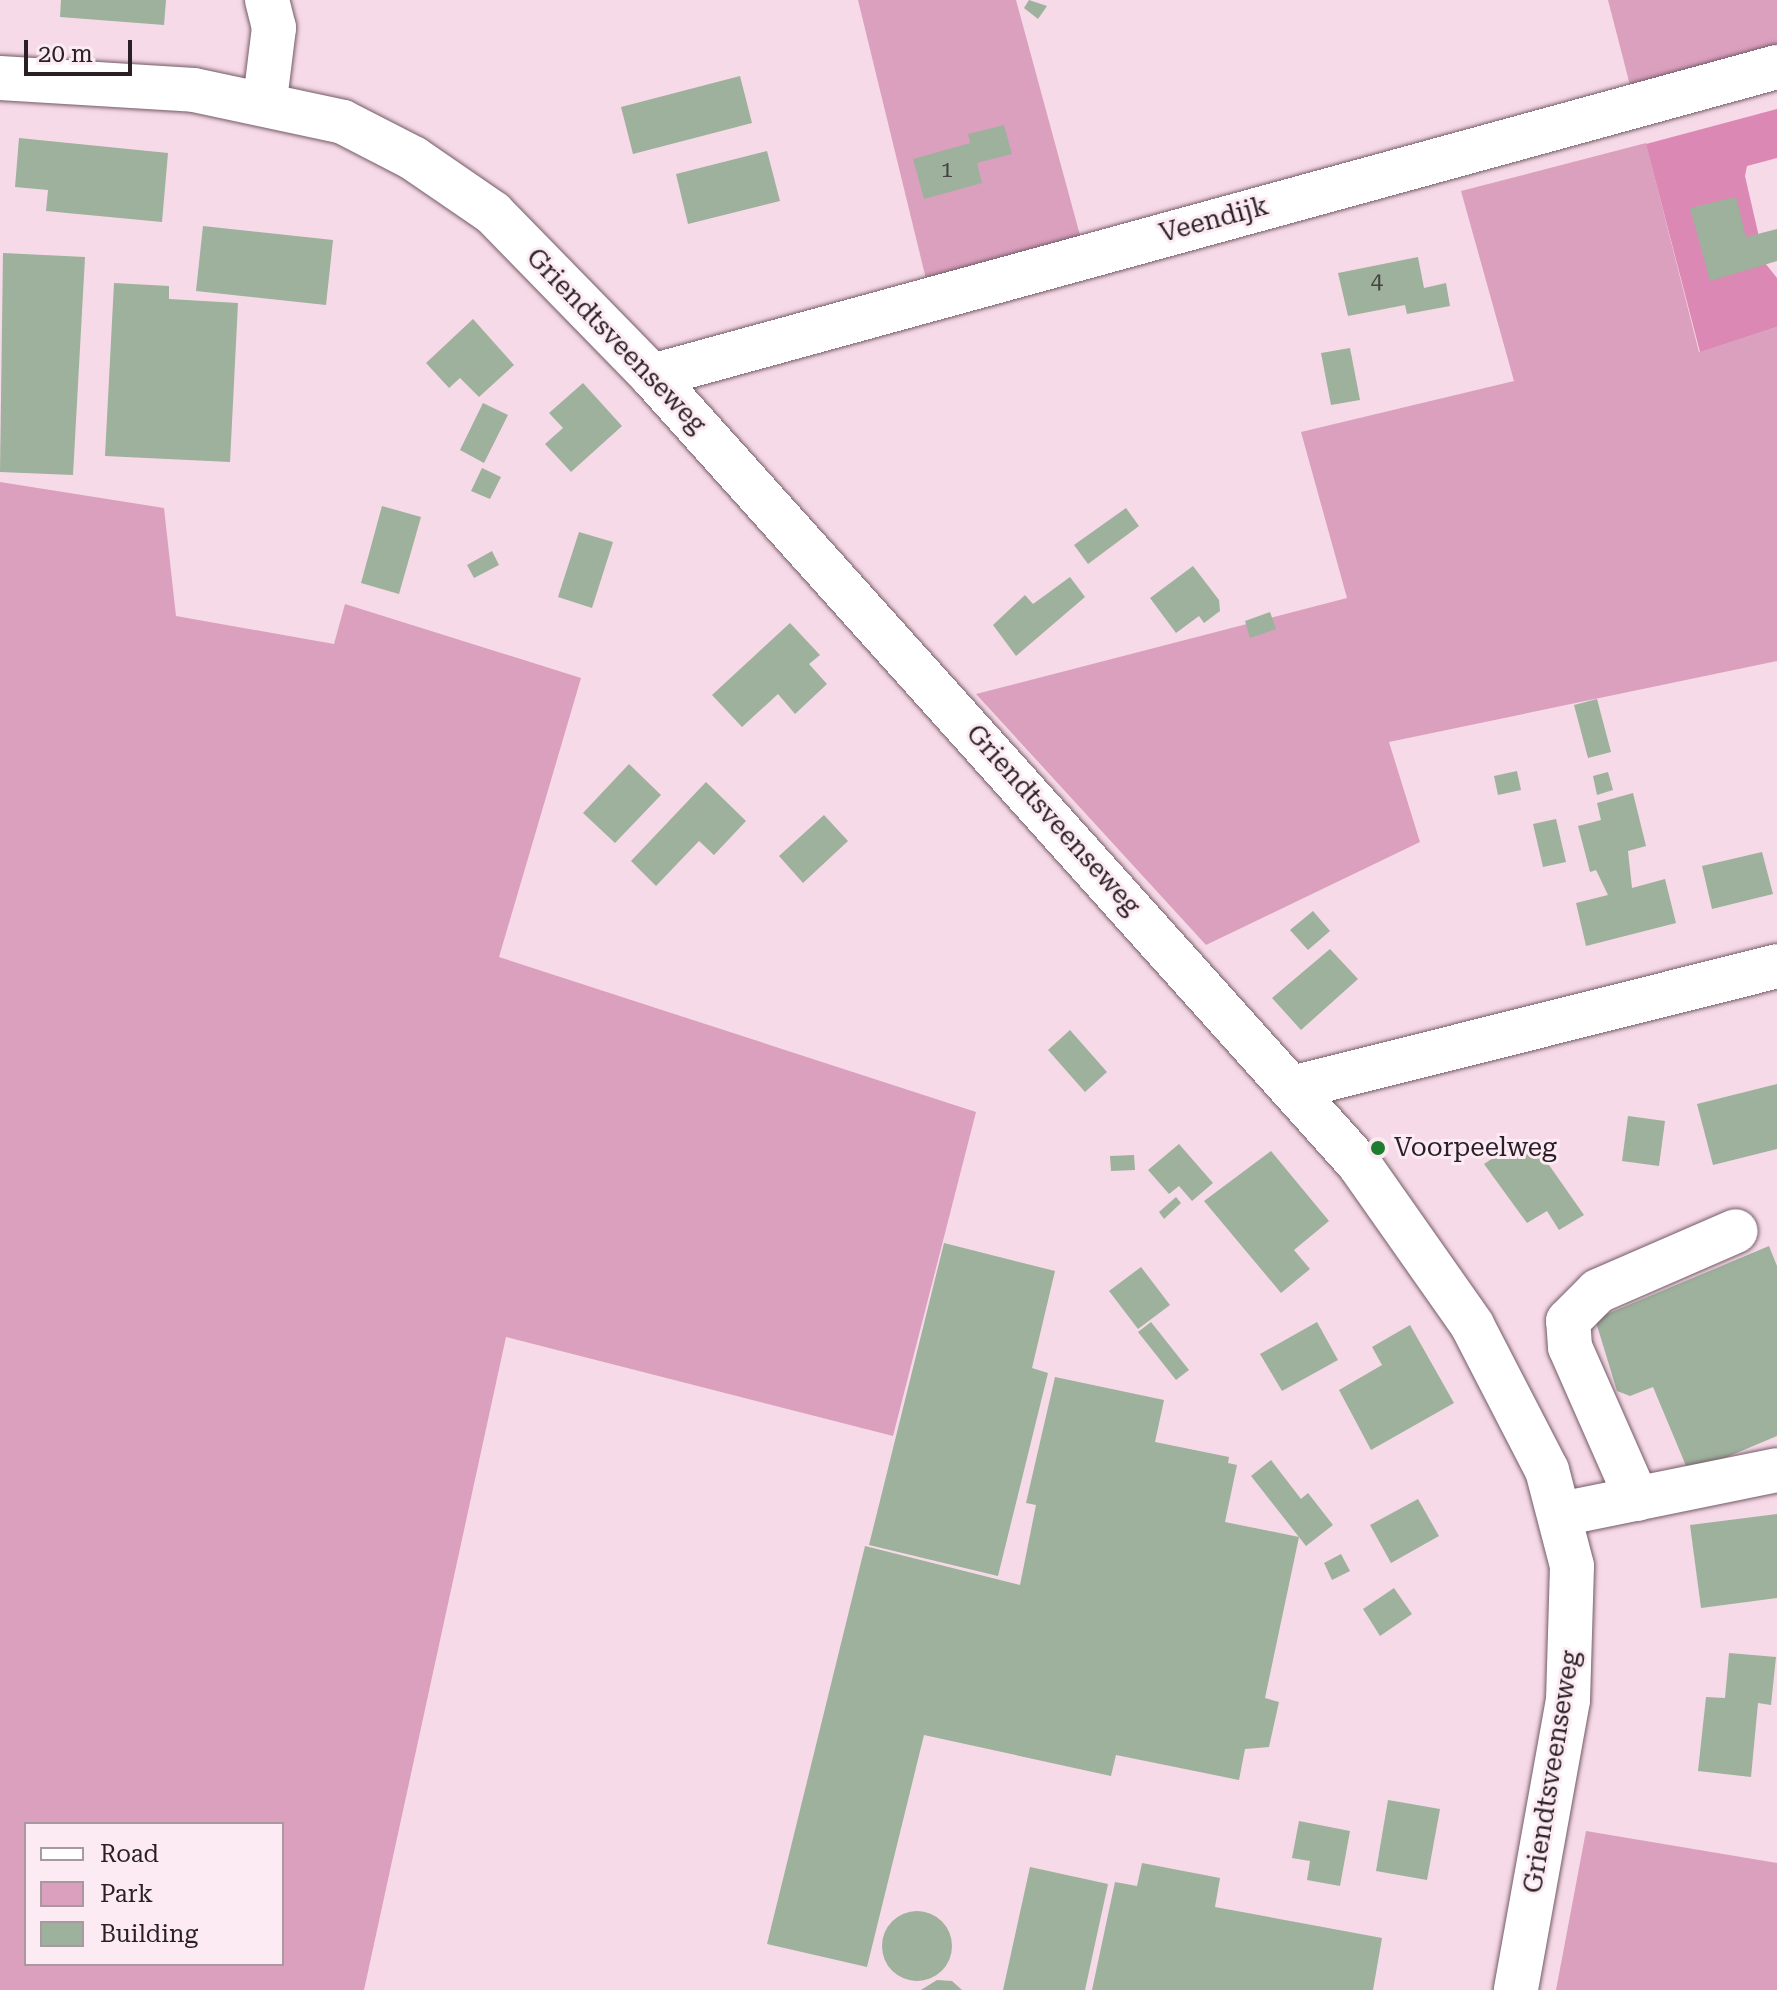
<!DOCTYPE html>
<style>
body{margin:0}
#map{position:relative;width:1777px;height:1990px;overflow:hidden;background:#f7dae7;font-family:"Roboto Serif",serif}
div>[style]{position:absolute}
.green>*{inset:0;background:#dba0be}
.forest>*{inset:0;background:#db88b4}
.building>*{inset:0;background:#9db19d}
.round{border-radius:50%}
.roads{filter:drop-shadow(0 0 2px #735b67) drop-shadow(0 0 2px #735b67)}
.minor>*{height:44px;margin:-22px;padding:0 22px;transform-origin:22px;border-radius:22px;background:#fff}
.dots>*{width:22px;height:22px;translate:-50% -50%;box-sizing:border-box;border:4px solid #fcebf3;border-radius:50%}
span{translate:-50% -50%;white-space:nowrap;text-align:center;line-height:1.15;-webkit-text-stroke:6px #fcebf3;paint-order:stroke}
.number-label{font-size:22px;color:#464442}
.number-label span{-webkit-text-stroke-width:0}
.street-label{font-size:26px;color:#291f24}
.poi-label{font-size:26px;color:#291f24}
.left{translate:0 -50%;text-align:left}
.legend{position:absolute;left:24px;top:1822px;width:260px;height:144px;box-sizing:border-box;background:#fcebf3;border:2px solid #a899a0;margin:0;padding:10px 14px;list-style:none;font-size:24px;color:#291f24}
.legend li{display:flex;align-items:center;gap:16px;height:40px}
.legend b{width:40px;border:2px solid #a899a0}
.scale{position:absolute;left:24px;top:40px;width:108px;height:36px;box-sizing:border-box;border:4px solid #291f24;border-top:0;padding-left:10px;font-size:24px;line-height:28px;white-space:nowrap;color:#291f24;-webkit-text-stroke:6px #fcebf3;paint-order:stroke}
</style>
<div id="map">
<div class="green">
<div style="clip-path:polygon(858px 0,1016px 0,1081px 239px,926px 279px)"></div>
<div style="clip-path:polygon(1608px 0,1777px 0,1777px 54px,1632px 93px)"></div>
<div style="clip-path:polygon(1646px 143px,1699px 352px,1777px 327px,1777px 661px,1389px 742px,1420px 842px,1206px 945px,976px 694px,1347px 598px,1301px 432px,1514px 381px,1461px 191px)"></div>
<div style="clip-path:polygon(evenodd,0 482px,164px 508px,176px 616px,334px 644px,345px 604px,581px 678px,499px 957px,976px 1112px,893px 1436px,506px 1337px,364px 1990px,0 1990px,0 482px,26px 1824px,282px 1824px,282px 1964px,26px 1964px,26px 1824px)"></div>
<div style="clip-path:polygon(1586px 1831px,1777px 1863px,1777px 1990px,1556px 1990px)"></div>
</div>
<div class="forest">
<div style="clip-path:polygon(1777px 109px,1777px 158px,1747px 166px,1745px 176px,1765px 263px,1777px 278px,1777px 327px,1700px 352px,1646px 144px)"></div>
</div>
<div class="building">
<div style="clip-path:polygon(61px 0,166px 0,164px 25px,60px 17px)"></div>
<div style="clip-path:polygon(1029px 0,1047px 6px,1038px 19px,1024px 8px)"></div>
<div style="clip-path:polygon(740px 76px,752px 123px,633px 154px,621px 107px)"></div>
<div style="clip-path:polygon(1004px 125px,1012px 154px,977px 163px,982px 183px,924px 199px,913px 159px,970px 143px,968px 134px)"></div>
<div style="clip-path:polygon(19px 138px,168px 153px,162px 222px,46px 211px,48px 190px,15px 187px)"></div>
<div style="clip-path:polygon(767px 151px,780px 201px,688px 224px,676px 174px)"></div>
<div style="clip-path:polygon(1736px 197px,1746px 237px,1777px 229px,1777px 261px,1710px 281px,1690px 208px)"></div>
<div style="clip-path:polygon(203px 226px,333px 240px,326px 305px,196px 291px)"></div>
<div style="clip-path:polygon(3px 253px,85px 257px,73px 475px,0 472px)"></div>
<div style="clip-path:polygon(1418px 257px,1424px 288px,1446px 283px,1450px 306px,1407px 314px,1405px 305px,1348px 316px,1338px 273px)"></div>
<div style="clip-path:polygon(114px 283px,169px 286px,169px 299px,238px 303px,230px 462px,105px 456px)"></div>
<div style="clip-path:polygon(473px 319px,514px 365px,479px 397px,460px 378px,449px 388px,426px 363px)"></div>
<div style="clip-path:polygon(1350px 348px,1360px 400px,1331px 405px,1321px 353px)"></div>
<div style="clip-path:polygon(583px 383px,622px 426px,571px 472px,545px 444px,563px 428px,549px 413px)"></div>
<div style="clip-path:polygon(483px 403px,508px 415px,484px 463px,460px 450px)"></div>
<div style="clip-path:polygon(482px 468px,501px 477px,490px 499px,471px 491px)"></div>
<div style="clip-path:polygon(382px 506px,421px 517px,399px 594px,361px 583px)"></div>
<div style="clip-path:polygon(1126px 508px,1139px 526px,1088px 564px,1074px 545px)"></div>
<div style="clip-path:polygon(579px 532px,613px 542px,592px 608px,558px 597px)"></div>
<div style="clip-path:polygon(492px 551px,499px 565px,474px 578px,467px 565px)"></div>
<div style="clip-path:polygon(1193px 566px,1219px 600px,1220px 611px,1204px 623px,1199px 616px,1176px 633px,1150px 598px)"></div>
<div style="clip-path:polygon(1070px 577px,1085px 597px,1016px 656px,993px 625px,1025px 595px,1033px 604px)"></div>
<div style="clip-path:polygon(1270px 612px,1276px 629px,1250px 638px,1245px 621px)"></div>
<div style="clip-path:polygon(790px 623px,820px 655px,809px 664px,827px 684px,795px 714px,778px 694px,742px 727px,712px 695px)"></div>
<div style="clip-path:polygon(1597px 699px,1611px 752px,1588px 758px,1574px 705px)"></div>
<div style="clip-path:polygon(629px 764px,661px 795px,615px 843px,583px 813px)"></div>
<div style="clip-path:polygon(1517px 771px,1521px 790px,1498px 795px,1494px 776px)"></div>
<div style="clip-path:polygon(1608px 772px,1613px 790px,1597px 795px,1593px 776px)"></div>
<div style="clip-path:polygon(706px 782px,746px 821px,714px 855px,699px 841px,656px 886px,631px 861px)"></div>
<div style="clip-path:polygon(1633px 793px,1646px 846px,1628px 851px,1632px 888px,1665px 879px,1676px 923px,1586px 946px,1576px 903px,1608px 895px,1596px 870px,1590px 872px,1578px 826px,1601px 820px,1597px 803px)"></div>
<div style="clip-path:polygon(824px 815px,848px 841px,803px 883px,779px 856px)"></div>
<div style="clip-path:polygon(1556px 819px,1566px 862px,1543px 867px,1533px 824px)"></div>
<div style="clip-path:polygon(1762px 852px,1773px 894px,1712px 909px,1702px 866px)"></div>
<div style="clip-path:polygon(1313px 911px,1330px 931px,1308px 950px,1290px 930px)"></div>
<div style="clip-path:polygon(1330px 949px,1358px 979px,1301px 1030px,1272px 998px)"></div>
<div style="clip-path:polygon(1070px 1030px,1107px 1072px,1085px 1092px,1048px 1050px)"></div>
<div style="clip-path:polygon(1777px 1084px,1777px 1149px,1713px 1165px,1697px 1104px)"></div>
<div style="clip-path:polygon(1628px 1116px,1665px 1121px,1659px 1166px,1622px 1161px)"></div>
<div style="clip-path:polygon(1179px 1144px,1213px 1183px,1192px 1201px,1179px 1186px,1169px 1194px,1148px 1170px)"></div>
<div style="clip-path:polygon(1535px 1145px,1584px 1215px,1559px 1230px,1547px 1211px,1527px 1223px,1484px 1164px,1508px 1148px,1514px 1158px)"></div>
<div style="clip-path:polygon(1271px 1151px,1329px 1221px,1294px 1250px,1310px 1269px,1281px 1293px,1204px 1201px)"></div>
<div style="clip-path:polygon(1134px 1155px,1135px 1170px,1111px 1171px,1110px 1156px)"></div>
<div style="clip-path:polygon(1176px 1197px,1181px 1203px,1164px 1219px,1159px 1212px)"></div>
<div style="clip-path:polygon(944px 1243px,1055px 1271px,1032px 1368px,1048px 1373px,998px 1576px,869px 1545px)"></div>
<div style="clip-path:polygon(1769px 1246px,1777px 1266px,1777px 1436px,1689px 1473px,1653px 1387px,1630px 1396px,1617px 1391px,1595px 1319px)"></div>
<div style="clip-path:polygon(1141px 1267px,1170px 1305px,1138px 1329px,1109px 1291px)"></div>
<div style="clip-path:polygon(1151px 1322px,1189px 1370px,1176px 1380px,1138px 1332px)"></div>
<div style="clip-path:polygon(1317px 1322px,1338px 1360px,1282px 1391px,1260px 1354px)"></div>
<div style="clip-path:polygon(1410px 1325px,1454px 1403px,1371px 1450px,1339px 1390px,1382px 1365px,1372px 1347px)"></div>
<div style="clip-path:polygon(1055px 1377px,1164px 1400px,1155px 1442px,1229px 1457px,1228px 1463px,1237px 1465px,1225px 1522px,1299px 1537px,1265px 1698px,1279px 1702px,1269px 1747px,1245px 1749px,1239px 1780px,1116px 1755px,1111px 1776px,924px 1735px,867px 1967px,767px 1944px,865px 1546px,1020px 1585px,1036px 1505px,1026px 1503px)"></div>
<div style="clip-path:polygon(1271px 1460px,1301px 1499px,1308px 1493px,1333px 1525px,1306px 1546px,1251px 1476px)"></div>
<div style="clip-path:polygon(1418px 1499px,1439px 1536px,1391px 1563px,1370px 1525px)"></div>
<div style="clip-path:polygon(1777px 1514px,1777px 1598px,1701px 1608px,1690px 1525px)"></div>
<div style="clip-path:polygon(1341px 1554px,1350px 1571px,1332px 1580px,1324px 1563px)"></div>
<div style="clip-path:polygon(1394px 1588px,1412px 1614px,1380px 1636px,1363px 1609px)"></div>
<div style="clip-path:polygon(1729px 1653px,1776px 1657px,1771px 1705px,1758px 1703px,1751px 1777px,1698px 1771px,1706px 1697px,1725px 1698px)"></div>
<div style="clip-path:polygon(1388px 1800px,1440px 1809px,1427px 1880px,1376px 1871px)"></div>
<div style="clip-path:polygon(1299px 1821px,1350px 1831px,1340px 1886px,1307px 1880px,1310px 1861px,1292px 1858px)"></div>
<div style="clip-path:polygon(1142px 1863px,1220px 1878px,1215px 1907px,1382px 1938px,1373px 1990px,1092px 1990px,1115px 1882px,1137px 1886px)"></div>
<div style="clip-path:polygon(1030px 1867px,1108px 1884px,1085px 1990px,1003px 1990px)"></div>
<div class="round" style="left:882px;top:1911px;width:70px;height:70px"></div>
<div style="clip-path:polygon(937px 1980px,952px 1981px,962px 1990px,921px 1990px)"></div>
</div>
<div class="roads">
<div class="minor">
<div style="left:0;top:78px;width:194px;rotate:3.5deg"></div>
<div style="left:194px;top:90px;width:152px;rotate:12.1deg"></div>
<div style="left:343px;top:122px;width:79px;rotate:27.2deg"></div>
<div style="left:413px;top:158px;width:97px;rotate:34.5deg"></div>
<div style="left:493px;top:213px;width:228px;rotate:45.7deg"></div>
<div style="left:652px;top:376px;width:1059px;rotate:48.1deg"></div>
<div style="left:1359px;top:1164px;width:197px;rotate:54.9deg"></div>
<div style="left:1472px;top:1325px;width:163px;rotate:62.7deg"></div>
<div style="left:1547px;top:1470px;width:99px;rotate:75.4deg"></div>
<div style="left:1572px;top:1566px;width:134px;rotate:91.7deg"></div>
<div style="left:1568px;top:1700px;width:295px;rotate:100.2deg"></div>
<div style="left:265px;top:100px;width:73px;rotate:-82.9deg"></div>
<div style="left:274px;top:28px;width:29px;rotate:-104deg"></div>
<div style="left:652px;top:376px;width:1167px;rotate:-15.36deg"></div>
<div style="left:1296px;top:1087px;width:496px;rotate:-14.1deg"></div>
<div style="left:1637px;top:1499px;width:166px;rotate:-113.8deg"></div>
<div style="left:1570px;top:1347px;width:26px;rotate:-94deg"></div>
<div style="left:1568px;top:1321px;width:42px;rotate:-45deg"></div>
<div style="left:1598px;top:1291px;width:150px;rotate:-23.5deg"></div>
<div style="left:1561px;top:1514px;width:220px;rotate:-11.5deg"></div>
</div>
</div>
<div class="dots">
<div style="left:1378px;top:1148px;background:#1e7d2f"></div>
</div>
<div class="number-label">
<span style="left:947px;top:170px">1</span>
<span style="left:1377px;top:282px">4</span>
</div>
<div class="street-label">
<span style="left:1214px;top:220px;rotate:-15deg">Veendijk</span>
<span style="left:616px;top:341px;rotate:46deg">Griendtsveenseweg</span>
<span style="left:1053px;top:820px;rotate:48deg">Griendtsveenseweg</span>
<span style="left:1552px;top:1772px;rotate:-81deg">Griendtsveenseweg</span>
</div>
<div class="poi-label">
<span class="left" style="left:1394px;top:1148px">Voorpeelweg</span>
</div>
<ul class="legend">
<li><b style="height:10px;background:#fff"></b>Road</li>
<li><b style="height:22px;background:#dba0be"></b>Park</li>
<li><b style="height:22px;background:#9db19d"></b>Building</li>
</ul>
<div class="scale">20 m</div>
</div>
